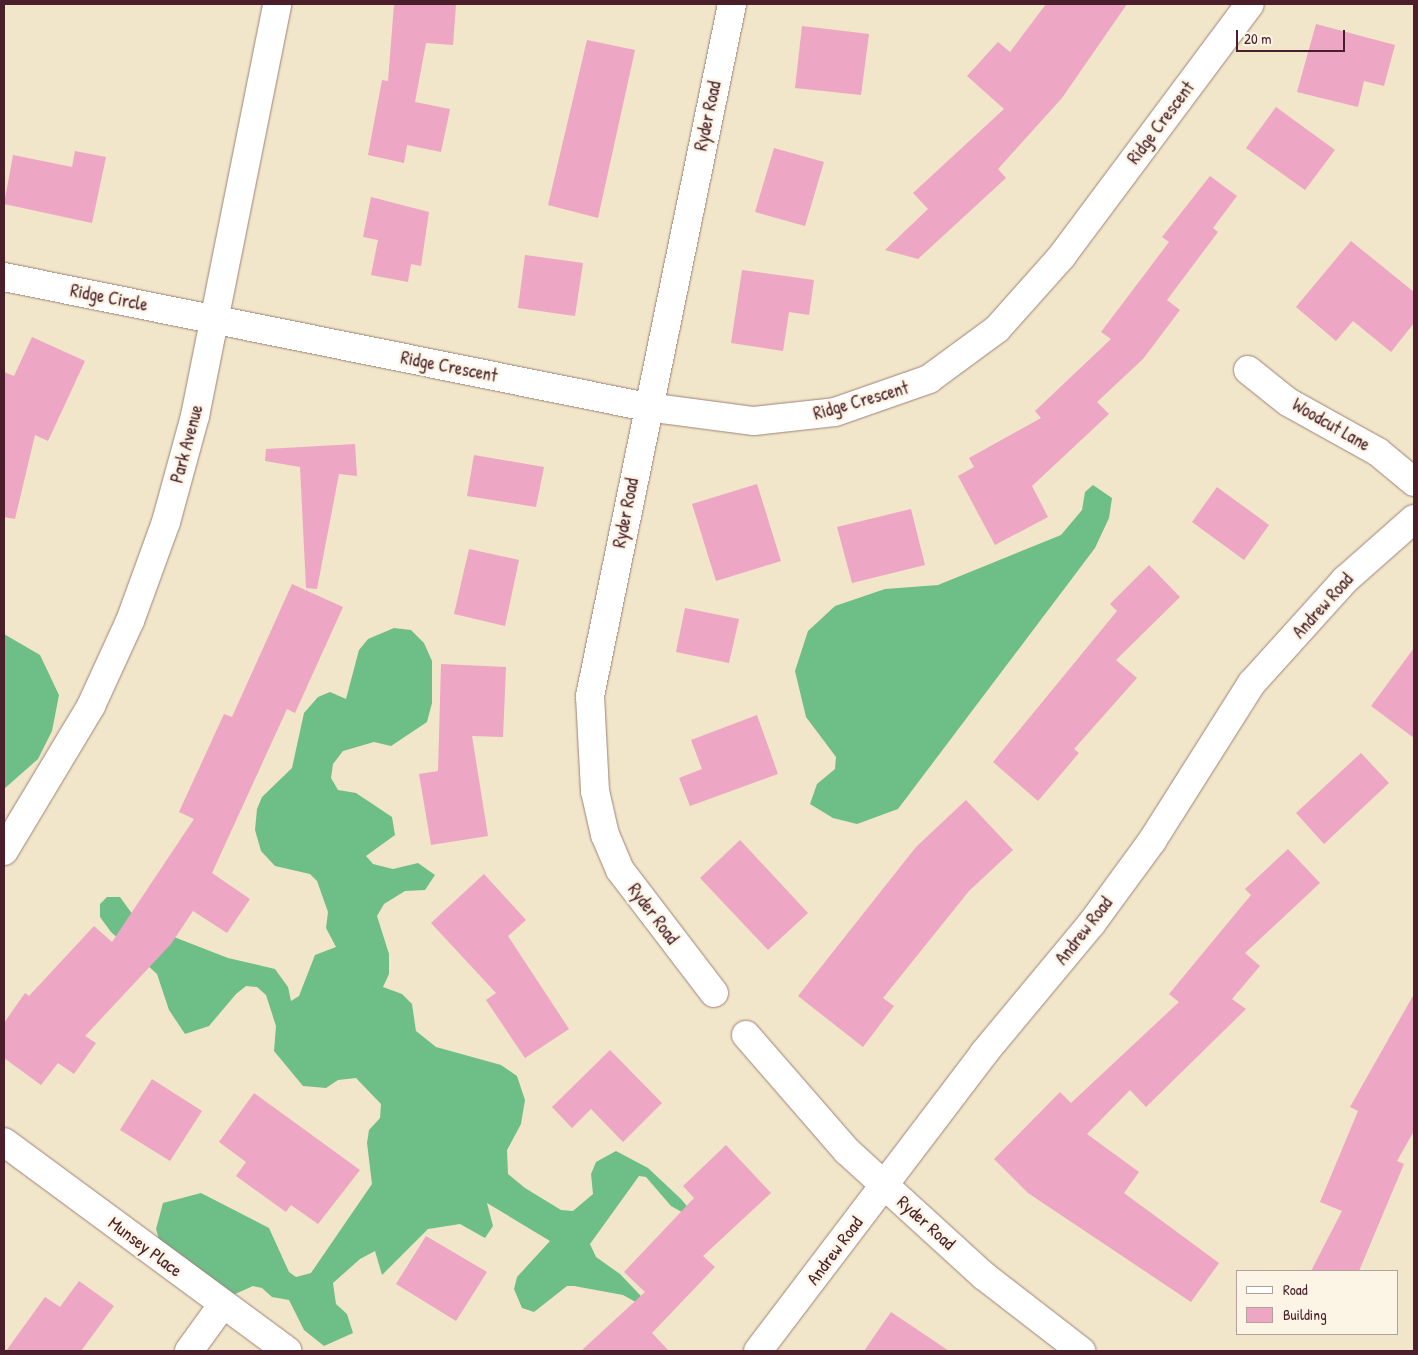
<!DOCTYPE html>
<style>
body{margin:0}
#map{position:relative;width:1418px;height:1355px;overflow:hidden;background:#f1e6c9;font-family:"Patrick Hand",sans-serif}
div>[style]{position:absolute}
.forest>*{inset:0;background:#6ebe88}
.building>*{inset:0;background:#eda6c4}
.roads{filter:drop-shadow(0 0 1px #9e827a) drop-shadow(0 0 1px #9e827a)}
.minor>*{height:28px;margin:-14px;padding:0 14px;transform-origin:14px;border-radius:14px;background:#fff}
.tertiary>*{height:28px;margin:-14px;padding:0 14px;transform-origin:14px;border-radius:14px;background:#fff}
span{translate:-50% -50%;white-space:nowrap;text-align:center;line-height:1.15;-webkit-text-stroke:5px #fcf5e5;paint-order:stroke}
.street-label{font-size:18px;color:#4a1f2b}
.frame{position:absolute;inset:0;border:5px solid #4a1f2b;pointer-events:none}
.legend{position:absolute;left:1236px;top:1270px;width:162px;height:65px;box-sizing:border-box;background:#fcf5e5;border:1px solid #b59f9b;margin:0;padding:6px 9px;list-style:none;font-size:15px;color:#4a1f2b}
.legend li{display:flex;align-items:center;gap:10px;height:25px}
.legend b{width:25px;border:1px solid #b59f9b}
.scale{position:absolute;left:1236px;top:30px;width:109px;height:22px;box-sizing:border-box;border:2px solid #4a1f2b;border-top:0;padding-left:6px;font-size:15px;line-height:18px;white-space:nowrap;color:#4a1f2b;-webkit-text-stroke:4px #fcf5e5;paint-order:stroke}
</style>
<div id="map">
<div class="forest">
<div style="clip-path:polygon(1093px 485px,1112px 498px,1109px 518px,1095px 548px,898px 809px,857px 824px,833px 818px,810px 804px,817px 784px,835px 769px,836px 757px,806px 717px,795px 671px,808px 631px,835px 606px,885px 589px,938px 585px,1061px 535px,1082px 510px,1085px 492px)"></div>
<div style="clip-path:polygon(394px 628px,411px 630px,424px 643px,432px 661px,432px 703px,427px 722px,391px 746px,374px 742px,343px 751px,333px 764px,331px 778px,338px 790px,356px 793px,392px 817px,395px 835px,366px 856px,373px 864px,393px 869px,418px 863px,435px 875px,425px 890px,405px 891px,384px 904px,377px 916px,389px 954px,389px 974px,383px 987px,402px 994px,412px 1004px,416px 1031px,436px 1047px,501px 1065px,517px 1076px,525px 1100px,521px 1124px,507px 1150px,508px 1174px,525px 1188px,561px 1210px,573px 1211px,593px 1194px,591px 1174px,596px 1162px,616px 1151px,648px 1168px,681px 1199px,700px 1222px,671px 1206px,646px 1177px,639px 1176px,590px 1244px,596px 1257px,620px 1274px,659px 1315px,623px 1295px,574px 1286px,567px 1286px,534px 1312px,522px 1308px,514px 1289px,517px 1277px,550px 1241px,487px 1203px,493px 1226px,485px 1238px,460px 1224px,428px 1229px,382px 1275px,375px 1251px,360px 1259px,333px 1283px,336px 1304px,347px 1314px,353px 1333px,324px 1346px,304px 1330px,289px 1300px,272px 1297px,262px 1288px,253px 1286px,215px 1303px,160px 1243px,156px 1229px,163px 1203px,201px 1193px,269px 1228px,289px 1272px,296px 1277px,311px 1273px,372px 1184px,367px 1143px,369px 1130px,380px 1118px,381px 1104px,356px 1078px,338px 1080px,326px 1088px,303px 1086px,274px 1051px,276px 1026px,266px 995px,257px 987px,246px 986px,236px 994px,209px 1026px,185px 1034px,169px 1010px,157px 974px,111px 932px,100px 917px,100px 904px,107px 897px,120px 897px,133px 915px,161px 932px,228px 958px,275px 969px,288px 987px,291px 1001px,299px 996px,315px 955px,336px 947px,326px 928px,328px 912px,317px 881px,310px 874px,275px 866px,261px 851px,255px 830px,257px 809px,262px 797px,292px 768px,304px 713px,318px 697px,330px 692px,346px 699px,359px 650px,368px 639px)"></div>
<div style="clip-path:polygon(4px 634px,40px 655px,59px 695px,52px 731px,38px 759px,4px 789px)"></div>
</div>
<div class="building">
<div style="clip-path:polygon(394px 4px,456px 4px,453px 45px,426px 43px,415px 102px,450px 109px,441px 152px,407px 145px,404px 163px,368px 155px,382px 80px,388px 81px)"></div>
<div style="clip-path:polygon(1046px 4px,1127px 4px,1062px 98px,998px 169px,1006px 178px,918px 259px,885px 250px,928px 209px,913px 193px,1004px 109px,967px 76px,998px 42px,1010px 52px)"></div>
<div style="clip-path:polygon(1316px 24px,1395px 45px,1384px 86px,1364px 81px,1358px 107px,1297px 92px)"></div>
<div style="clip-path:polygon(802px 26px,869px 34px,861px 95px,795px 88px)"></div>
<div style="clip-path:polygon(587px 40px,635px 50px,598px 218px,548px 205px)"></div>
<div style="clip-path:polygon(1276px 107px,1335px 150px,1305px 190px,1246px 148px)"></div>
<div style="clip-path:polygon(774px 148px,824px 162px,805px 226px,755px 212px)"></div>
<div style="clip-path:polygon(75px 151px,106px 157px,92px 223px,4px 204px,13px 155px,72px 167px)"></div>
<div style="clip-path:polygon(1210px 176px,1237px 196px,1213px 228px,1218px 232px,1167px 300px,1180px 310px,1143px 359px,1097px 402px,1109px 414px,1032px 486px,1048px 517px,995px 545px,958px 476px,974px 467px,969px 458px,1041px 418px,1035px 411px,1111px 339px,1101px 332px,1169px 242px,1162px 237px)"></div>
<div style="clip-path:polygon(371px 197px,429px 212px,421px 266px,411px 264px,408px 282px,371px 275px,378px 240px,363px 237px)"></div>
<div style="clip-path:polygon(1351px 241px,1414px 292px,1414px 323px,1391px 352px,1353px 321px,1336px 341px,1296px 307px)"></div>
<div style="clip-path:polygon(525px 255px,583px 263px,575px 316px,518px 308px)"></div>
<div style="clip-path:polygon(742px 270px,814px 280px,809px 315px,789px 312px,783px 351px,731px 343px)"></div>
<div style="clip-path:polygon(32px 337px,85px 361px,48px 441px,35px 435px,15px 519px,4px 517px,4px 372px,14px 376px)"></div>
<div style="clip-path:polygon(355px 444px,357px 476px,339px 474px,317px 589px,306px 588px,300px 467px,265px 461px,266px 449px)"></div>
<div style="clip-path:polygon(474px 455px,544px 467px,536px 507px,467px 496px)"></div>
<div style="clip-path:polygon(757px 484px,781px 561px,716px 581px,692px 504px)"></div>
<div style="clip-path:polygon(1217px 487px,1269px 525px,1244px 560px,1192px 522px)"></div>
<div style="clip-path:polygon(911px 509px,925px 565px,852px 583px,837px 527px)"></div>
<div style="clip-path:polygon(469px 549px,519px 560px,505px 626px,454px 614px)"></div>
<div style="clip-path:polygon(1149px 565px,1180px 597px,1116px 660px,1137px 678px,1074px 749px,1079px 753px,1038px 801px,993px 762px,1117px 611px,1110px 604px)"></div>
<div style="clip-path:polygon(292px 584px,343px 607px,295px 713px,287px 709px,212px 873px,250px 899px,227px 933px,193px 911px,171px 944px,85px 1036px,96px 1043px,74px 1074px,58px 1063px,41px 1085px,4px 1058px,4px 1023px,25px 993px,29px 996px,94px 926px,112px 942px,194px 819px,179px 812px,224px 714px,232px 717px)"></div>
<div style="clip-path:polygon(685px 608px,739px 619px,729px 663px,676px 652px)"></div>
<div style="clip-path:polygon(1414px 648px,1414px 738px,1371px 706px)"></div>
<div style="clip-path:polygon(441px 664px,506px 667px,503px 737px,472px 736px,488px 836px,431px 845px,419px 774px,438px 771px)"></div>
<div style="clip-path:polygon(757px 715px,778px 774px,690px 806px,679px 778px,702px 769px,691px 740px)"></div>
<div style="clip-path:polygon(1361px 753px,1389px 783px,1324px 844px,1296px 813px)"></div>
<div style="clip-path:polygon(966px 800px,1013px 850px,969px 891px,883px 998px,894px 1006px,863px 1047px,798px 996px,916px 847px)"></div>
<div style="clip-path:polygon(740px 840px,808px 913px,768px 950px,700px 878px)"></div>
<div style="clip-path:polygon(1288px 849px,1320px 883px,1245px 953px,1260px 966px,1232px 999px,1246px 1009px,1146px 1107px,1130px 1090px,1087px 1134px,1139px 1172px,1124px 1193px,1219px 1263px,1191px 1302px,1028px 1193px,994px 1159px,1060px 1092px,1071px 1103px,1179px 1002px,1169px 994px,1251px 895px,1245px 889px)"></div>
<div style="clip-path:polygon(484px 874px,526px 920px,508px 936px,569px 1029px,525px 1058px,486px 1000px,496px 993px,431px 923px)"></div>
<div style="clip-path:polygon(1414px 994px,1414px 1131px,1397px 1161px,1404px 1164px,1359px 1271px,1311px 1271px,1342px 1211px,1320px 1202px,1358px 1111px,1350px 1107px)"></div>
<div style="clip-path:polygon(610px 1050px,662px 1103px,623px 1142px,591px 1109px,572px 1128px,552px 1107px)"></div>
<div style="clip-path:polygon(152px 1079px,202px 1111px,170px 1161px,120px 1130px)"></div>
<div style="clip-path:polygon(254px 1093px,360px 1170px,318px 1224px,291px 1205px,286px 1212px,236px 1176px,246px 1162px,219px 1142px)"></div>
<div style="clip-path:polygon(726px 1145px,771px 1193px,703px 1256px,715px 1267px,652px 1333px,669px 1351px,581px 1351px,645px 1292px,624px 1272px,694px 1198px,683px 1186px)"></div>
<div style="clip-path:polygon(426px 1236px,487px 1272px,456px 1321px,396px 1284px)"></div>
<div style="clip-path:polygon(79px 1281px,114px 1306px,81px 1351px,6px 1351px,45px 1297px,60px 1307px)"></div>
<div style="clip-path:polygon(891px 1312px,949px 1351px,864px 1351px)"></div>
</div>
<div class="roads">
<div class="minor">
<div style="left:4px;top:277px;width:656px;rotate:11.43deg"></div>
<div style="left:647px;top:407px;width:108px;rotate:7.5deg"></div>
<div style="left:754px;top:421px;width:81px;rotate:-6.3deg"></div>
<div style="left:835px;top:412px;width:100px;rotate:-19.3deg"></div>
<div style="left:929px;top:379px;width:84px;rotate:-36.3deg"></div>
<div style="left:997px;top:329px;width:98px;rotate:-48.3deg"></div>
<div style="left:1062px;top:256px;width:314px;rotate:-53.3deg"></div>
<div style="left:1248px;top:370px;width:51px;rotate:38.7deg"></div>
<div style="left:1288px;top:402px;width:103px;rotate:29.1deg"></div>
<div style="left:1378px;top:452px;width:47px;rotate:39.8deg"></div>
<div style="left:714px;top:993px;width:155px;rotate:-127.4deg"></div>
<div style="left:620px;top:870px;width:38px;rotate:-113deg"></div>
<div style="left:605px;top:835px;width:45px;rotate:-102.8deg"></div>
<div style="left:595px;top:791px;width:95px;rotate:-93deg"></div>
<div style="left:590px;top:696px;width:706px;rotate:-78.4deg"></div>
<div style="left:746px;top:1035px;width:154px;rotate:49deg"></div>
<div style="left:847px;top:1151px;width:185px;rotate:42.4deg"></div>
<div style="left:984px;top:1276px;width:123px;rotate:37.7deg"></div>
<div style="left:4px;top:1142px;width:352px;rotate:36.4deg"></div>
<div style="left:189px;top:1351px;width:58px;rotate:-54.1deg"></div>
<div style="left:758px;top:1351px;width:374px;rotate:-52.8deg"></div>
<div style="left:984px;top:1053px;width:169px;rotate:-50.3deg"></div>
<div style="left:1092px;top:923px;width:102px;rotate:-53.8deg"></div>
<div style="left:1152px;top:841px;width:187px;rotate:-57.7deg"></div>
<div style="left:1252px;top:683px;width:139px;rotate:-47.9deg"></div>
<div style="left:1345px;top:580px;width:92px;rotate:-41.5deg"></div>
</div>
<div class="tertiary">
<div style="left:4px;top:851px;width:169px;rotate:-59deg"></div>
<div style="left:91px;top:706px;width:94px;rotate:-65.4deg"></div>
<div style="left:130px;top:621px;width:105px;rotate:-70deg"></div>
<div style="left:166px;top:522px;width:110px;rotate:-74.7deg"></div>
<div style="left:195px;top:416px;width:420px;rotate:-78.7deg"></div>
</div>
</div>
<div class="street-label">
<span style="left:708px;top:116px;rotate:-78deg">Ryder Road</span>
<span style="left:1161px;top:123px;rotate:-53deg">Ridge Crescent</span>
<span style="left:109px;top:298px;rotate:11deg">Ridge Circle</span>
<span style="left:449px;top:367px;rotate:11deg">Ridge Crescent</span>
<span style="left:861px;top:401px;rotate:-16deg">Ridge Crescent</span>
<span style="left:1331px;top:425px;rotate:30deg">Woodcut Lane</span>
<span style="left:187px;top:444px;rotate:-75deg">Park Avenue</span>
<span style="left:626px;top:513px;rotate:-79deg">Ryder Road</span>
<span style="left:1323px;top:606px;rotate:-48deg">Andrew Road</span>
<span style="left:653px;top:914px;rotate:53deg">Ryder Road</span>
<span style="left:1084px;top:931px;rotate:-52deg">Andrew Road</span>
<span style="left:926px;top:1223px;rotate:42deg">Ryder Road</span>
<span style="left:145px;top:1247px;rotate:37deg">Munsey Place</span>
<span style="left:835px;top:1251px;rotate:-53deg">Andrew Road</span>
</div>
<div class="frame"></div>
<ul class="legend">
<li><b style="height:6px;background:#fff"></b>Road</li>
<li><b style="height:14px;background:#eda6c4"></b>Building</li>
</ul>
<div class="scale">20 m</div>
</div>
